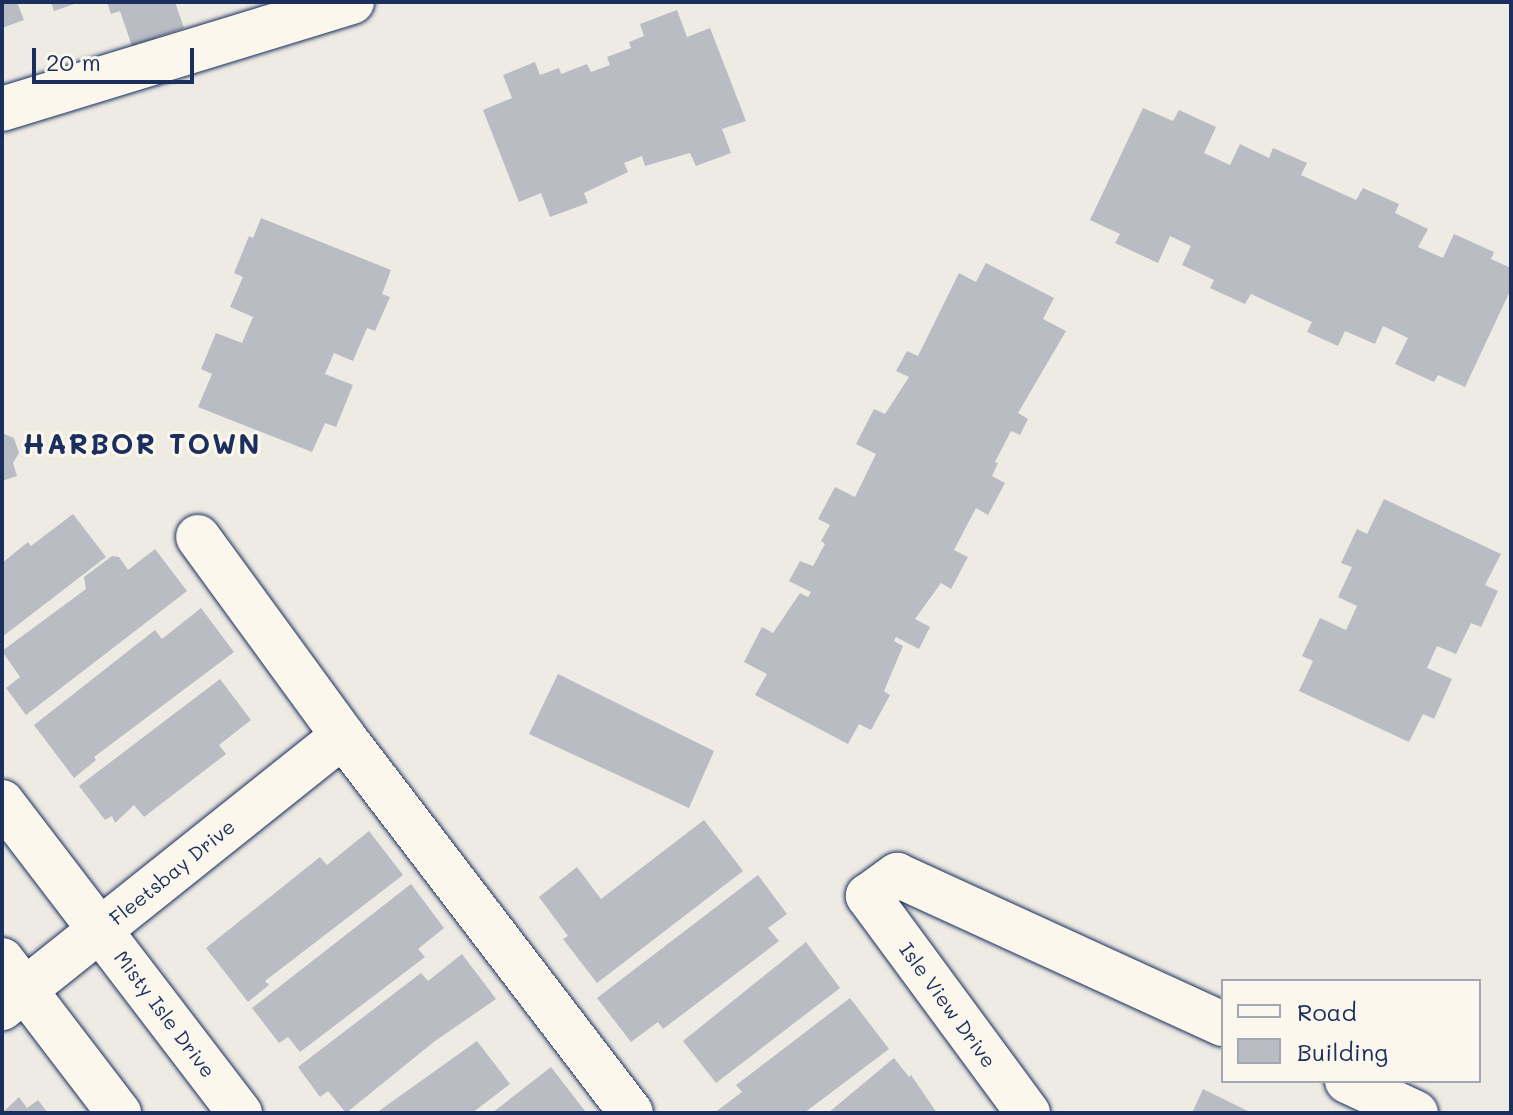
<!DOCTYPE html>
<style>
body{margin:0}
#map{position:relative;width:1513px;height:1115px;overflow:hidden;background:#eeebe4;font-family:Mali,sans-serif}
div>[style]{position:absolute}
.building>*{inset:0;background:#b9bcc3}
.roads{filter:drop-shadow(0 0 2px #1b2f5e) drop-shadow(0 0 2px #1b2f5e)}
.minor>*{height:44px;margin:-22px;padding:0 22px;transform-origin:22px;border-radius:22px;background:#fbf7ec}
span{translate:-50% -50%;white-space:nowrap;text-align:center;line-height:1.15;-webkit-text-stroke:6px #fbf7ec;paint-order:stroke}
.street-label{font-size:20px;color:#1b2f5e}
.district-label{font-size:28px;color:#1b2f5e;font-weight:700;letter-spacing:2px}
.frame{position:absolute;inset:0;border:4px solid #1b2f5e;pointer-events:none}
.legend{position:absolute;left:1221px;top:979px;width:260px;height:104px;box-sizing:border-box;background:#fbf7ec;border:2px solid #a1a7b3;margin:0;padding:10px 14px;list-style:none;font-size:24px;color:#1b2f5e}
.legend li{display:flex;align-items:center;gap:16px;height:40px}
.legend b{width:40px;border:2px solid #a1a7b3}
.scale{position:absolute;left:32px;top:48px;width:162px;height:36px;box-sizing:border-box;border:4px solid #1b2f5e;border-top:0;padding-left:10px;font-size:24px;line-height:28px;white-space:nowrap;color:#1b2f5e;-webkit-text-stroke:6px #fbf7ec;paint-order:stroke}
</style>
<div id="map">
<div class="building">
<div style="clip-path:polygon(2px 2px,17px 2px,24px 20px,2px 28px)"></div>
<div style="clip-path:polygon(51px 2px,77px 2px,77px 3px,54px 11px)"></div>
<div style="clip-path:polygon(107px 2px,175px 2px,184px 28px,132px 46px,120px 11px,111px 14px)"></div>
<div style="clip-path:polygon(677px 10px,687px 37px,710px 28px,746px 121px,722px 129px,731px 153px,696px 166px,690px 153px,645px 166px,642px 156px,624px 163px,628px 172px,584px 193px,588px 203px,550px 217px,541px 193px,519px 202px,483px 110px,512px 98px,503px 75px,535px 62px,540px 75px,559px 68px,561px 74px,587px 64px,591px 72px,610px 65px,607px 57px,631px 48px,629px 42px,644px 36px,640px 24px)"></div>
<div style="clip-path:polygon(1143px 108px,1173px 121px,1179px 110px,1216px 127px,1204px 153px,1230px 165px,1240px 144px,1269px 158px,1273px 148px,1307px 163px,1301px 175px,1356px 200px,1363px 188px,1399px 204px,1395px 213px,1428px 229px,1418px 247px,1443px 258px,1454px 234px,1494px 252px,1491px 259px,1511px 268px,1511px 289px,1465px 387px,1438px 375px,1434px 382px,1395px 364px,1408px 338px,1383px 326px,1375px 344px,1345px 331px,1338px 346px,1307px 332px,1312px 322px,1251px 294px,1245px 304px,1210px 288px,1214px 280px,1182px 265px,1191px 246px,1170px 236px,1158px 263px,1115px 243px,1120px 234px,1090px 220px)"></div>
<div style="clip-path:polygon(261px 218px,391px 270px,382px 294px,390px 297px,375px 331px,367px 328px,353px 361px,334px 353px,325px 374px,353px 385px,336px 427px,325px 423px,312px 452px,198px 407px,212px 374px,201px 369px,216px 333px,242px 343px,253px 317px,230px 307px,243px 277px,234px 273px,249px 236px,253px 238px)"></div>
<div style="clip-path:polygon(986px 263px,1054px 298px,1043px 319px,1066px 331px,1018px 413px,1028px 419px,1020px 435px,1011px 431px,995px 462px,998px 463px,992px 476px,1005px 483px,988px 515px,976px 508px,954px 550px,968px 557px,951px 589px,941px 583px,915px 619px,930px 627px,919px 649px,896px 637px,894px 641px,903px 646px,884px 691px,890px 695px,871px 730px,859px 724px,848px 744px,755px 695px,767px 674px,744px 662px,762px 627px,773px 633px,800px 593px,808px 597px,811px 592px,789px 581px,800px 561px,813px 566px,825px 544px,821px 541px,830px 525px,818px 519px,835px 487px,855px 497px,876px 454px,856px 444px,874px 409px,885px 414px,909px 377px,896px 371px,907px 351px,918px 356px,959px 273px,976px 282px)"></div>
<div style="clip-path:polygon(2px 433px,14px 438px,19px 453px,13px 463px,17px 476px,2px 481px)"></div>
<div style="clip-path:polygon(1384px 499px,1501px 554px,1485px 585px,1498px 591px,1481px 627px,1471px 623px,1456px 654px,1437px 646px,1427px 668px,1452px 679px,1434px 719px,1423px 714px,1409px 742px,1299px 691px,1313px 661px,1302px 656px,1320px 618px,1346px 630px,1357px 606px,1338px 597px,1352px 567px,1341px 563px,1357px 529px,1367px 534px)"></div>
<div style="clip-path:polygon(73px 514px,106px 557px,2px 637px,2px 563px,28px 542px,31px 546px)"></div>
<div style="clip-path:polygon(155px 549px,187px 591px,26px 715px,6px 688px,20px 677px,2px 651px,86px 589px,84px 577px,112px 556px,119px 557px,128px 570px)"></div>
<div style="clip-path:polygon(201px 608px,234px 652px,94px 757px,96px 760px,74px 778px,34px 725px,155px 630px,162px 639px)"></div>
<div style="clip-path:polygon(558px 674px,714px 751px,689px 808px,529px 734px)"></div>
<div style="clip-path:polygon(220px 679px,251px 720px,219px 745px,226px 754px,144px 817px,134px 805px,115px 823px,112px 816px,105px 820px,79px 786px)"></div>
<div style="clip-path:polygon(704px 820px,743px 871px,597px 983px,563px 939px,568px 936px,539px 897px,577px 867px,601px 899px)"></div>
<div style="clip-path:polygon(369px 831px,403px 875px,265px 981px,269px 985px,248px 1002px,206px 948px,320px 857px,327px 865px)"></div>
<div style="clip-path:polygon(758px 875px,787px 914px,768px 928px,779px 941px,663px 1029px,658px 1022px,631px 1042px,597px 998px)"></div>
<div style="clip-path:polygon(411px 884px,444px 928px,418px 949px,425px 957px,300px 1052px,288px 1037px,279px 1043px,252px 1008px)"></div>
<div style="clip-path:polygon(806px 942px,840px 988px,716px 1083px,683px 1041px)"></div>
<div style="clip-path:polygon(462px 954px,496px 999px,435px 1041px,346px 1113px,328px 1091px,320px 1097px,298px 1067px,421px 973px,428px 981px)"></div>
<div style="clip-path:polygon(850px 998px,889px 1049px,804px 1113px,714px 1113px,742px 1092px,736px 1085px)"></div>
<div style="clip-path:polygon(477px 1041px,510px 1084px,472px 1113px,376px 1113px)"></div>
<div style="clip-path:polygon(894px 1058px,909px 1077px,911px 1075px,937px 1113px,828px 1113px)"></div>
<div style="clip-path:polygon(551px 1067px,585px 1111px,492px 1113px)"></div>
<div style="clip-path:polygon(1203px 1089px,1252px 1113px,1192px 1113px)"></div>
<div style="clip-path:polygon(19px 1097px,27px 1108px,38px 1100px,48px 1113px,2px 1113px)"></div>
</div>
<div class="roads">
<div class="minor">
<div style="left:2px;top:109px;width:366px;rotate:-17deg"></div>
<div style="left:198px;top:537px;width:246px;rotate:53.9deg"></div>
<div style="left:343px;top:736px;width:474px;rotate:52.6deg"></div>
<div style="left:2px;top:802px;width:392px;rotate:52.6deg"></div>
<div style="left:2px;top:960px;width:193px;rotate:52.6deg"></div>
<div style="left:2px;top:1008px;width:436px;rotate:-38.6deg"></div>
<div style="left:1347px;top:1081px;width:76px;rotate:24.9deg"></div>
<div style="left:1028px;top:1113px;width:270px;rotate:-126.4deg"></div>
<div style="left:868px;top:896px;width:36px;rotate:-36deg"></div>
<div style="left:897px;top:875px;width:358px;rotate:24.6deg"></div>
</div>
</div>
<div class="street-label">
<span style="left:172px;top:872px;rotate:-39deg">Fleetsbay Drive</span>
<span style="left:948px;top:1005px;rotate:54deg">Isle View Drive</span>
<span style="left:165px;top:1014px;rotate:53deg">Misty Isle Drive</span>
</div>
<div class="district-label">
<span style="left:142px;top:443px">HARBOR TOWN</span>
</div>
<div class="frame"></div>
<ul class="legend">
<li><b style="height:10px;background:#fbf7ec"></b>Road</li>
<li><b style="height:22px;background:#b9bcc3"></b>Building</li>
</ul>
<div class="scale">20 m</div>
</div>
